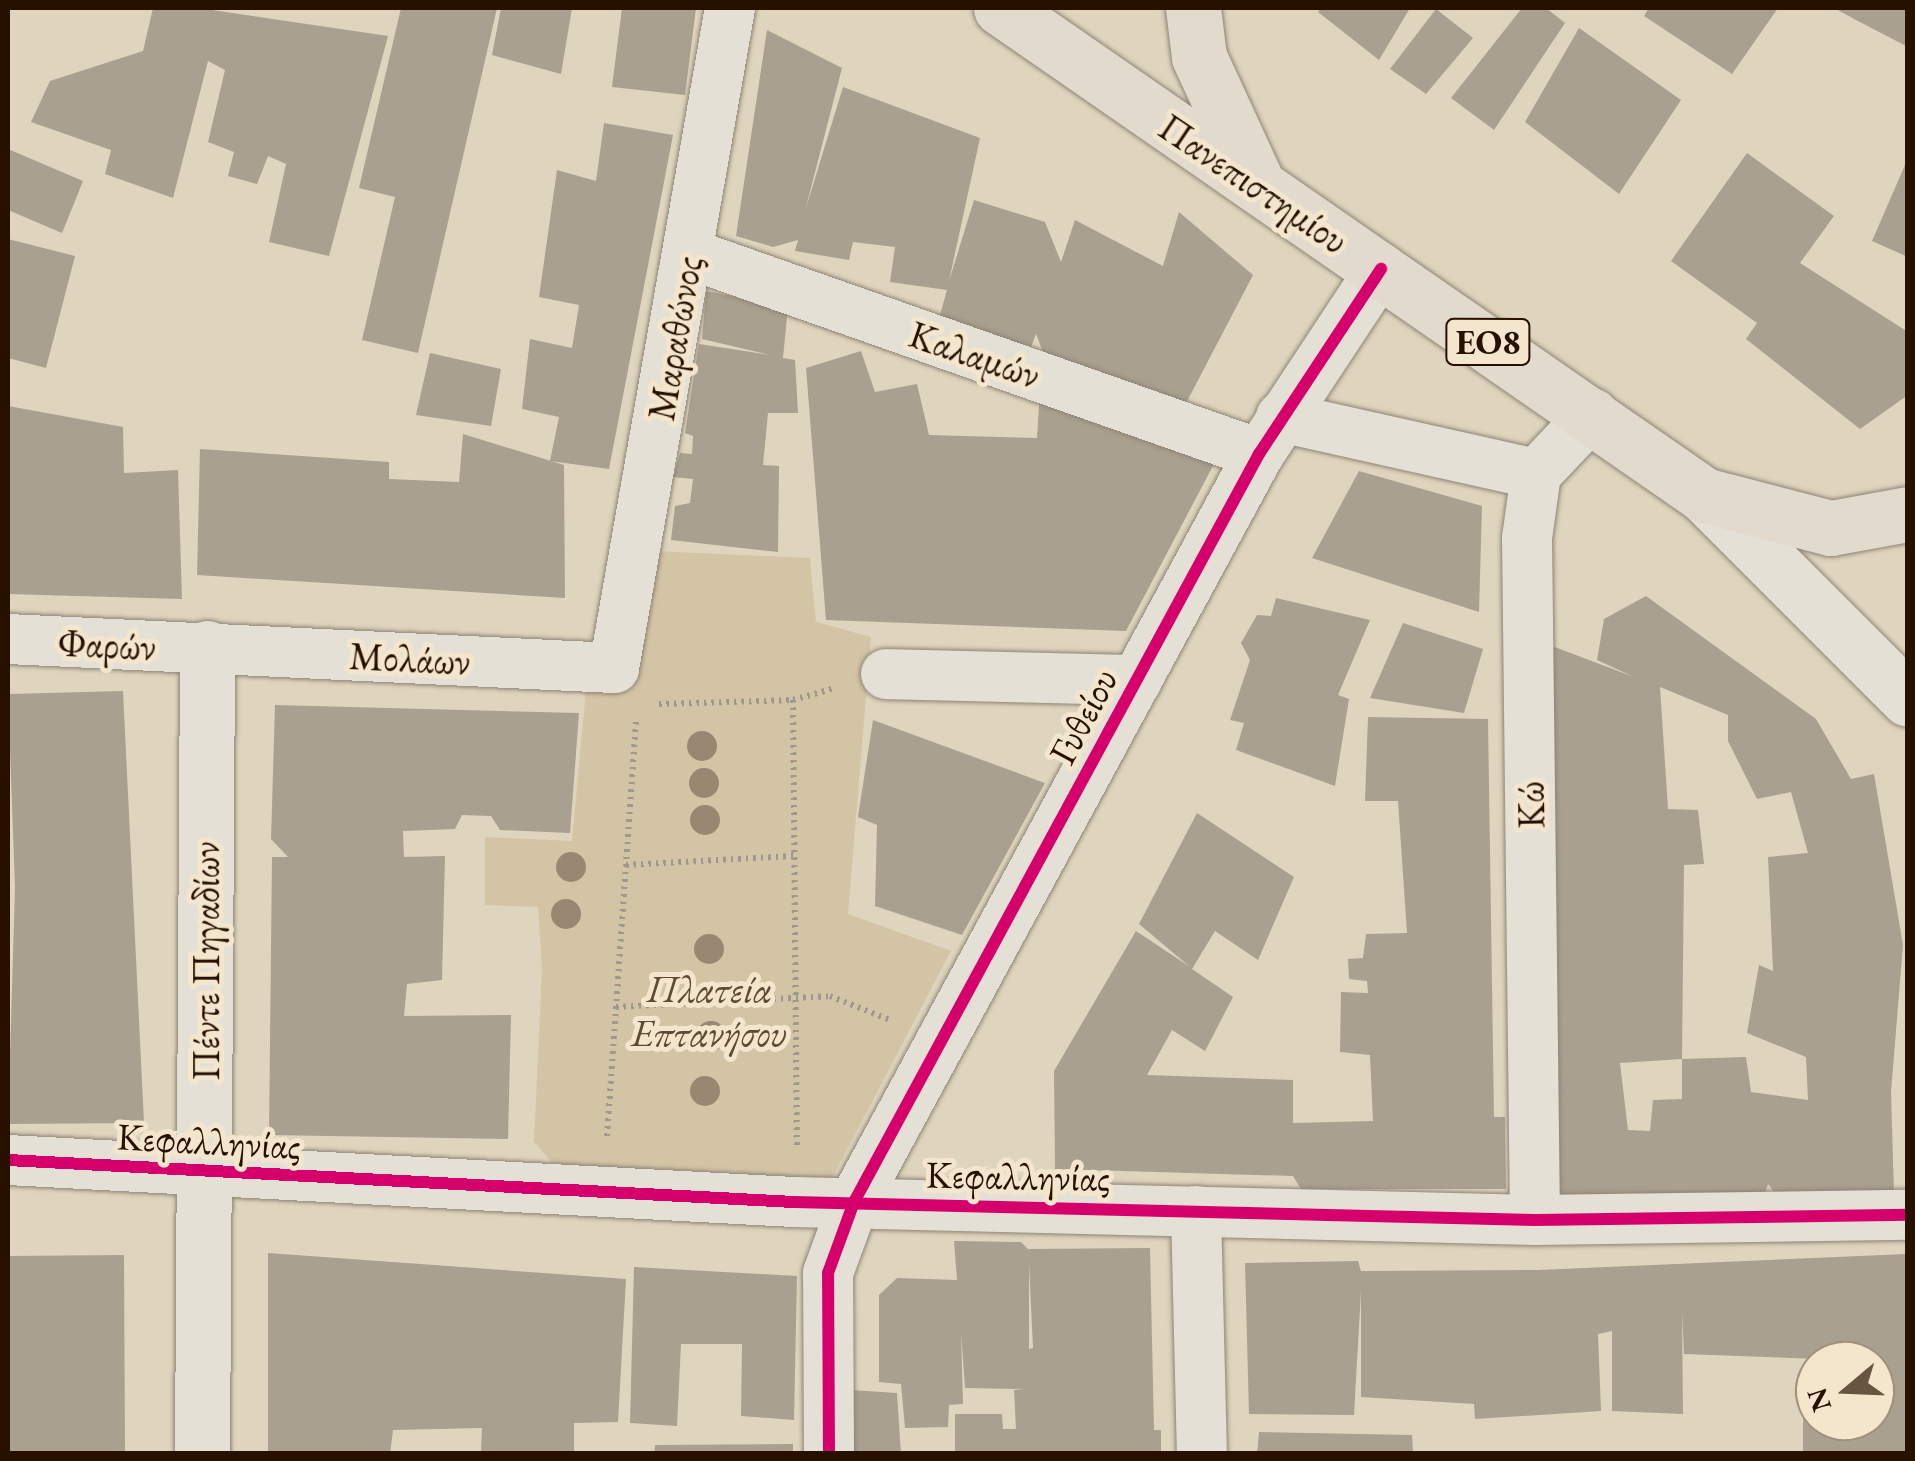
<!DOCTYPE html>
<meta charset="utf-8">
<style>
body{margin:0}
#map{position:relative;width:1915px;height:1461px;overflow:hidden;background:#dfd4bd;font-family:"EB Garamond",serif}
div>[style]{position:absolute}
.green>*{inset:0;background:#d3c4a5}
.building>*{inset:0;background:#a9a090}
.path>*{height:6px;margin-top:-3px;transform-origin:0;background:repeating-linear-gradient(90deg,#9f988f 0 2.5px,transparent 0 7.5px)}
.roads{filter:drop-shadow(0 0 2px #8d8475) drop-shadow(0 0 2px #8d8475)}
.street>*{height:50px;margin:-25px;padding:0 25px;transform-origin:25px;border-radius:25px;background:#e5e0d5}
.secondary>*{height:55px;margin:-27.5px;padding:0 27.5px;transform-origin:27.5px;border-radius:27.5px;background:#e5e0d5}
.primary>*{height:55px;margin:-27.5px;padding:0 27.5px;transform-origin:27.5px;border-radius:27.5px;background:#e1dacd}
.cycleway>*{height:12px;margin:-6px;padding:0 6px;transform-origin:6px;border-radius:6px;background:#d6006c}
.trees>*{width:30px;height:30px;margin:-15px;border-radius:50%;background:#998871}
span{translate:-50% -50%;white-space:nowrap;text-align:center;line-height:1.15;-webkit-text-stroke:10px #f3e6cc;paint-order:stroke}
.shield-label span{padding:2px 8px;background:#f3e6cc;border:2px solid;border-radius:8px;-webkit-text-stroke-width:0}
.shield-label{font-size:35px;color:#261000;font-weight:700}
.street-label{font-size:38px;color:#261000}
.park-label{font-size:38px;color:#5f4a33;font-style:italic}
.frame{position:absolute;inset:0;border:10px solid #261000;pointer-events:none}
.north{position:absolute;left:1795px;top:1341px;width:100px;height:100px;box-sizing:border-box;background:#f3e6cc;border:2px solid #a1907a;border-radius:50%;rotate:251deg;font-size:28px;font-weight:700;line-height:40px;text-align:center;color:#261000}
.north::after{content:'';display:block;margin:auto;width:35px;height:45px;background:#675542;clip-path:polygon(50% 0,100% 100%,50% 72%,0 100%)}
</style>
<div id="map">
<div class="green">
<div style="clip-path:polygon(655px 551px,810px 558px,816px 622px,871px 637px,848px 914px,951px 951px,828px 1186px,563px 1175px,534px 1142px,542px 968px,538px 907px,485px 905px,485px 837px,572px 841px,587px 678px)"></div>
</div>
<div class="building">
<div style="clip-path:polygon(153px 8px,199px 8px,388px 36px,329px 256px,269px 242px,286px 164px,268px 156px,257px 184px,228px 176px,234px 152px,208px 142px,225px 70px,208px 61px,173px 198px,105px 174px,111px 150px,31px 122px,50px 81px,143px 51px)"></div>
<div style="clip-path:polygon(401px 8px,497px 8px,418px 353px,362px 340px,395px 197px,359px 188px)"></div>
<div style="clip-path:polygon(501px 8px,572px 8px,561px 74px,492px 55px)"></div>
<div style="clip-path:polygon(622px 8px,696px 8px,685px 95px,612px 87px)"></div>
<div style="clip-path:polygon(1321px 8px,1410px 8px,1379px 60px,1318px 12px)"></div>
<div style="clip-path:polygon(1522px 8px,1546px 8px,1565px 23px,1494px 130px,1451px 98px)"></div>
<div style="clip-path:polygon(1649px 8px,1778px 8px,1732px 74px,1644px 16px)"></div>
<div style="clip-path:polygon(1834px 8px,1908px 8px,1908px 47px,1858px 21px)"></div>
<div style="clip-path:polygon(1436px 9px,1473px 38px,1426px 94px,1390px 69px)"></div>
<div style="clip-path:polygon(1579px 28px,1681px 100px,1619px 194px,1525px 122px)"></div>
<div style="clip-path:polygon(767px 30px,842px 68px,805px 211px,843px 87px,980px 138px,949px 281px,974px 200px,1045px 222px,1061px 262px,1075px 220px,1163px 266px,1179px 212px,1253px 275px,1183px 409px,1047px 362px,1036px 334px,1028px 355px,936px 329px,947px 290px,890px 282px,895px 247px,853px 242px,849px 260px,795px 251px,798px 240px,773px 247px,736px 236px)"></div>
<div style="clip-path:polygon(604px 123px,673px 135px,609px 469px,550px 461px,559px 417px,522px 409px,530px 339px,572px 348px,579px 305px,539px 297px,557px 170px,596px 181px)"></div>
<div style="clip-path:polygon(8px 149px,83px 181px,62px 233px,8px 210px)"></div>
<div style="clip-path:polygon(1747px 153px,1834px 216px,1800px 263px,1908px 332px,1908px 395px,1860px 429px,1746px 339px,1757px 323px,1671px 261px)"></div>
<div style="clip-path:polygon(1908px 158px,1908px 257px,1872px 241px)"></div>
<div style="clip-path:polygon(8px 239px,75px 256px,46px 368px,8px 358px)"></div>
<div style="clip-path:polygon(706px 291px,788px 307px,783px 358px,795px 360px,798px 413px,768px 413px,763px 465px,779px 466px,778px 552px,671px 540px,675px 506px,690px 503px,693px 479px,673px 477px,680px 453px,692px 454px,693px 436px,685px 433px,699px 344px,770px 355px,702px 339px)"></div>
<div style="clip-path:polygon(861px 351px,875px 392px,917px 384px,929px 435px,1037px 438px,1040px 390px,1215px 462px,1126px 631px,826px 620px,806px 368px)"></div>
<div style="clip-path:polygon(430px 353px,501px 369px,491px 426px,416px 415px)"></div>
<div style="clip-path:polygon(8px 406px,123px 427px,124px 473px,178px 470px,182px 599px,8px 594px)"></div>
<div style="clip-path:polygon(463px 434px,564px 465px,565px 598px,197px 575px,200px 449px,389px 462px,389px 479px,459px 482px)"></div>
<div style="clip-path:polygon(1359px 471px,1482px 506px,1479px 612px,1312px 558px)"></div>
<div style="clip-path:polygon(evenodd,1646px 596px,1816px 719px,1851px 779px,1874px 774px,1903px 945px,1891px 1092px,1894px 1194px,1781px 1200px,1768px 1184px,1762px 1202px,1642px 1204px,1634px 1193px,1557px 1195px,1544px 643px,1634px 677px,1597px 660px,1604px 619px,1646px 596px,1660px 687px,1728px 715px,1728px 741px,1757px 799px,1791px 792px,1808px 853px,1768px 857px,1773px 971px,1759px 965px,1747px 1033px,1806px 1057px,1808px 1100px,1751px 1092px,1746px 1057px,1682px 1059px,1682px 1099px,1653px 1100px,1650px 1131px,1628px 1130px,1620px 1063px,1682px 1059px,1684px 865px,1704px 864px,1698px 810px,1668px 809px,1660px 687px)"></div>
<div style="clip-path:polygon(1276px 598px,1370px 620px,1338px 695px,1349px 699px,1335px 786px,1236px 750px,1244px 723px,1230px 720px,1250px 660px,1241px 643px,1257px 615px,1271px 616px)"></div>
<div style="clip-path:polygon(1403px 623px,1483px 649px,1464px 713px,1370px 698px)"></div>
<div style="clip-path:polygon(123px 691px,144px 1123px,8px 1124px,15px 887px,8px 694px)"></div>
<div style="clip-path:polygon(275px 705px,579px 713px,570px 833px,500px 830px,491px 816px,462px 815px,455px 829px,403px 831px,404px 857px,445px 856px,442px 980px,407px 984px,404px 1016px,511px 1015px,508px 1139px,269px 1135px,272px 857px,288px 857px,271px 839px)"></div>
<div style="clip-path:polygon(1368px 717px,1488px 719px,1494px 1117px,1505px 1117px,1506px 1189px,1301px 1189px,1293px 1176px,1055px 1169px,1054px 1071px,1136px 931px,1190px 967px,1139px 924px,1197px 813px,1294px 877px,1258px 960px,1215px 931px,1192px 969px,1233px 997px,1205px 1051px,1172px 1030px,1147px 1075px,1293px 1080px,1293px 1123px,1373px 1121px,1370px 1055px,1340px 1052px,1341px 992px,1368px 993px,1367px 981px,1349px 979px,1348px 959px,1363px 958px,1366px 934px,1407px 933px,1398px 801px,1365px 801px)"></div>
<div style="clip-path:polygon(873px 720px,1045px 783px,962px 935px,875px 906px,877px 825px,858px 817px)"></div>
<div style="clip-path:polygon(evenodd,954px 1241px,1021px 1242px,1028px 1249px,1150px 1248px,1154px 1430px,1161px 1430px,1161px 1454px,955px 1454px,955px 1414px,1002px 1414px,1003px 1429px,1016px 1429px,1014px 1390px,1025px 1389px,965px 1388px,961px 1332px,963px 1404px,949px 1405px,948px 1427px,905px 1428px,901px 1384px,879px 1382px,879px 1295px,897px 1278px,957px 1280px,954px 1241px,1029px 1263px,1033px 1348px,1029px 1349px,1029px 1263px)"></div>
<div style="clip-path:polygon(268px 1253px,626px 1279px,618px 1422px,574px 1423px,574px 1454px,481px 1453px,482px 1428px,393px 1430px,390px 1454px,268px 1454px)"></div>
<div style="clip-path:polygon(1906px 1254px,1908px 1454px,1803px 1454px,1803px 1364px,1815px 1363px,1815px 1421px,1875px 1421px,1875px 1361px,1684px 1354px,1682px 1312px,1683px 1414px,1612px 1411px,1612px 1331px,1598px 1334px,1601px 1411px,1475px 1419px,1474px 1404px,1361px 1397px,1361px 1291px,1354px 1415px,1249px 1414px,1245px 1263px,1358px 1261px,1361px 1271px,1538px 1270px)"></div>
<div style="clip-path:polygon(124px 1255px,125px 1454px,8px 1454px,8px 1256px)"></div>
<div style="clip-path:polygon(634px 1267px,797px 1276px,794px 1420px,741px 1416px,742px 1344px,681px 1344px,677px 1426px,630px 1423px)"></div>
<div style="clip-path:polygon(851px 1390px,897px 1393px,901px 1454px,853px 1454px)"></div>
<div style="clip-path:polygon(1259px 1432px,1412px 1435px,1413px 1454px,1257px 1454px)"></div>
<div style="clip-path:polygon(793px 1444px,793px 1454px,654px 1454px,655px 1445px)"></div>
</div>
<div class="path">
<div style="left:793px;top:700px;width:44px;rotate:-15.9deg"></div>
<div style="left:659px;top:704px;width:134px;rotate:-1.7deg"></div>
<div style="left:793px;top:700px;width:447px;rotate:89.5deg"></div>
<div style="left:626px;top:865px;width:168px;rotate:-3.1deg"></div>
<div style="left:616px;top:1007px;width:214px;rotate:-2.9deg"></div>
<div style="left:830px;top:996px;width:65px;rotate:21.8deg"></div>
<div style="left:607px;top:1136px;width:418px;rotate:-86deg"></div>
</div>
<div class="roads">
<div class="street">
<div style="left:690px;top:254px;width:603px;rotate:19.37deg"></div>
<div style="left:1281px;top:417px;width:261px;rotate:12.6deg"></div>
<div style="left:8px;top:639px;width:607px;rotate:2.74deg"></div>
<div style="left:614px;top:668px;width:670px;rotate:-80.03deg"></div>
<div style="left:886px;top:674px;width:251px;rotate:1.4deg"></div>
<div style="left:8px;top:1160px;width:787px;rotate:3.06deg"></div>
<div style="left:794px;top:1202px;width:741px;rotate:1.39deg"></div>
<div style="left:1535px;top:1220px;width:373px;rotate:-0.8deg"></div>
<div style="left:1196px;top:1211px;width:243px;rotate:88.6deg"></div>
<div style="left:1535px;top:1220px;width:682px;rotate:-90.67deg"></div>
<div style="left:1527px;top:538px;width:65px;rotate:-82deg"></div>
<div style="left:1536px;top:474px;width:83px;rotate:-46.5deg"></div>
<div style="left:829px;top:1454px;width:181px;rotate:-90.3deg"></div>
<div style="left:828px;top:1273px;width:76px;rotate:-69.9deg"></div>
<div style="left:854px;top:1202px;width:851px;rotate:-61.57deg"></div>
<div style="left:1259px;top:454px;width:222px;rotate:-56.6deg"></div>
</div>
<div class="secondary">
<div style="left:1704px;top:495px;width:288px;rotate:45deg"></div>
<div style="left:202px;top:1454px;width:806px;rotate:-89.64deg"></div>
</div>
<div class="primary">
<div style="left:1001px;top:8px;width:855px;rotate:34.71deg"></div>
<div style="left:1704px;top:495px;width:131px;rotate:14.6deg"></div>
<div style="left:1831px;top:528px;width:78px;rotate:-10.3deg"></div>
<div style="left:1193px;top:8px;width:49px;rotate:83deg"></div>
<div style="left:1199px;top:57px;width:136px;rotate:65.3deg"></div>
</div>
</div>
<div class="cycleway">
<div style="left:8px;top:1160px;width:787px;rotate:3.06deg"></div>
<div style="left:794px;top:1202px;width:741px;rotate:1.39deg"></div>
<div style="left:1535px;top:1220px;width:373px;rotate:-0.8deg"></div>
<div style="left:829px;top:1454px;width:181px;rotate:-90.3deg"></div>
<div style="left:828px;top:1273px;width:76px;rotate:-69.9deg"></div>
<div style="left:854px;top:1202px;width:851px;rotate:-61.57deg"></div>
<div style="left:1259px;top:454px;width:222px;rotate:-56.6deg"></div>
</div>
<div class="trees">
<div style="left:702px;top:746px"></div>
<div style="left:704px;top:783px"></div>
<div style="left:705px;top:820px"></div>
<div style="left:571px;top:867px"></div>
<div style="left:566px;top:914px"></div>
<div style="left:709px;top:949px"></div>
<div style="left:711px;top:1036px"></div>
<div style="left:705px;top:1091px"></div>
</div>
<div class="shield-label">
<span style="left:1488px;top:342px">ΕΟ8</span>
</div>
<div class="street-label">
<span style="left:1254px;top:183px;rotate:34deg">Πανεπιστημίου</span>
<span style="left:674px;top:338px;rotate:-80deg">Μαραθώνος</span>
<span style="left:975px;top:354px;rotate:19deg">Καλαμών</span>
<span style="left:107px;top:644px;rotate:3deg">Φαρών</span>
<span style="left:410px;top:658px;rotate:3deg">Μολάων</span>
<span style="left:1083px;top:716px;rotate:-62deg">Γυθείου</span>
<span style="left:1530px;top:805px;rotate:-91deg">Κώ</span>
<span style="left:205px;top:961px;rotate:-90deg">Πέντε Πηγαδίων</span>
<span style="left:209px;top:1141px;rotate:3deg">Κεφαλληνίας</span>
<span style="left:1018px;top:1176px;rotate:1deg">Κεφαλληνίας</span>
</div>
<div class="park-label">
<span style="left:709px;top:1011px">Πλατεία<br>Επτανήσου</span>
</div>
<div class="frame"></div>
<div class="north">N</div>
</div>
